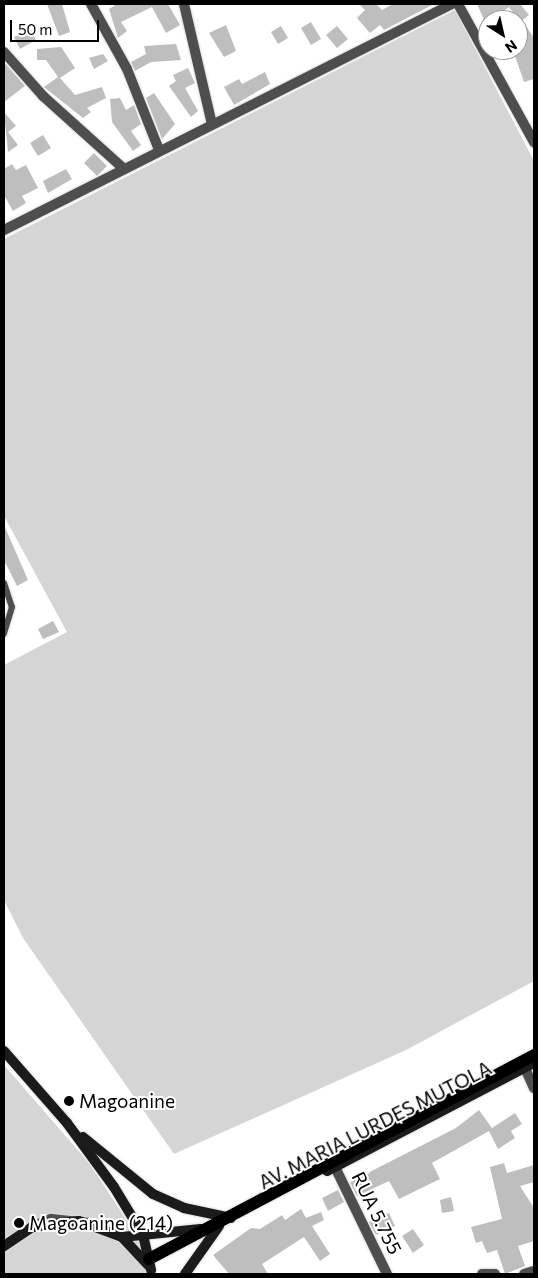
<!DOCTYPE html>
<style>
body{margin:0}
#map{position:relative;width:538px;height:1278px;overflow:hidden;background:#fff;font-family:Commissioner,sans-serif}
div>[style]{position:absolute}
.green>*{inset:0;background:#d5d5d5}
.building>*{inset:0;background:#bebebe}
.roads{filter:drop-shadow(0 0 1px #dbdbdb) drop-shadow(0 0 1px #dbdbdb)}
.lane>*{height:6px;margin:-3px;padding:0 3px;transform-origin:3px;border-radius:3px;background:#4e4e4e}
.street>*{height:10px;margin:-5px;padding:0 5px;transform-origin:5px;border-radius:5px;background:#4e4e4e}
.secondary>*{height:10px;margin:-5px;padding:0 5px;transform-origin:5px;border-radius:5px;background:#1b1b1b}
.primary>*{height:12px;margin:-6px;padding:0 6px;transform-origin:6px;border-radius:6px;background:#000}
.dots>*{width:14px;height:14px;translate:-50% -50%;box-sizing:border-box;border:2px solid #fff;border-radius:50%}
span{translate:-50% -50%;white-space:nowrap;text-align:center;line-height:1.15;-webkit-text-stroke:4px #fff;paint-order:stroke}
.poi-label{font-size:19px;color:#000}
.left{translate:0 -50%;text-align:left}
.street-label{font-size:19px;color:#000}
.frame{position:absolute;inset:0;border:5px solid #000;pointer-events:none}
.north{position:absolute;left:478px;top:10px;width:50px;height:50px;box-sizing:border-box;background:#fff;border:1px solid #999;border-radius:50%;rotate:145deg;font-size:14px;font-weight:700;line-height:20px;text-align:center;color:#000}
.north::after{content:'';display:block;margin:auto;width:18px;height:22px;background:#000;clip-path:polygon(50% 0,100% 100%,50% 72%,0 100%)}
.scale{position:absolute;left:10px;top:20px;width:89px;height:22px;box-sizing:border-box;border:2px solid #000;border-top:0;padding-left:6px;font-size:15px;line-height:18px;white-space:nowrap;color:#000;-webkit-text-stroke:4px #fff;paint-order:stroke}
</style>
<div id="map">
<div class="green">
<div style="clip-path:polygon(455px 10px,534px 161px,534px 981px,406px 1050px,174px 1154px,23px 938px,4px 900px,4px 665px,67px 632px,4px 516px,4px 239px)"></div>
<div style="clip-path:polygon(4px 1065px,89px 1163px,133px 1230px,153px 1274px,4px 1274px)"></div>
</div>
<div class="building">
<div style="clip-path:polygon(47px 4px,62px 4px,70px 32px,59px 36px)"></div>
<div style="clip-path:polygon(117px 4px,168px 4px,180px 25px,166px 33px,152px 7px,121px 22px,127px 31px,118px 38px,109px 9px)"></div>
<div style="clip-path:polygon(359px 4px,376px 4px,382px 10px,393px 4px,434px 4px,384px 30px,380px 25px,370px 33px,357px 18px,365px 10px)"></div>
<div style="clip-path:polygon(477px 4px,520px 4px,529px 15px,520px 22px,509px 7px,486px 24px)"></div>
<div style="clip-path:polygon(311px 22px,321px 39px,311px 45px,301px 28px)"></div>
<div style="clip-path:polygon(226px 25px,236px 51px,224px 57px,209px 33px)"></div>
<div style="clip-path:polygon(281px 26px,288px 38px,278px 44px,271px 32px)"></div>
<div style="clip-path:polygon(337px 26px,348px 39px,337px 48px,326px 35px)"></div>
<div style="clip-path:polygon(526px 26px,534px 38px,534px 79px,524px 82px,514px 53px,525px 48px,518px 31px)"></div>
<div style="clip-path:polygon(30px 29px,36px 40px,20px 49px,14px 37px)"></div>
<div style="clip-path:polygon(176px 44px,181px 60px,151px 62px,135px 71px,131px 62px,146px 54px,144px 46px)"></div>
<div style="clip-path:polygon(61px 47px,75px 68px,60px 78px,75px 95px,102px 87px,106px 98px,87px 108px,91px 112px,83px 118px,44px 87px,58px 77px,46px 60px,37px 60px,37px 49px)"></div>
<div style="clip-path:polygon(103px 54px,108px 61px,94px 69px,89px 58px)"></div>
<div style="clip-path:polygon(4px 62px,25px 86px,4px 102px)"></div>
<div style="clip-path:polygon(188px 68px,195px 83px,185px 88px,198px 111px,191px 117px,169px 86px,176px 81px,173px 75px)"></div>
<div style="clip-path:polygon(265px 72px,270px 84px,234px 105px,224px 87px,239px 79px,242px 84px)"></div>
<div style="clip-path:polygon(154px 93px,175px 124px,162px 139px,146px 98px)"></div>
<div style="clip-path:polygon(120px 98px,126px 110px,134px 105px,141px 124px,131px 131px,141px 145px,133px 151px,112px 122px,110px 99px)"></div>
<div style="clip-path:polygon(4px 112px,16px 126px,8px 132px,18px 145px,8px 152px)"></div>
<div style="clip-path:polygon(43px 135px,51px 148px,38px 156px,30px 143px)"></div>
<div style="clip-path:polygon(94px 153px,107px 166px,97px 176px,84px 163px)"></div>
<div style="clip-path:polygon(12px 164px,16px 170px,26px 165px,38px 188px,22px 196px,26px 203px,13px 211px,4px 195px,4px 169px)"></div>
<div style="clip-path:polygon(66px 169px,72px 179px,48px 193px,43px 181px)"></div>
<div style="clip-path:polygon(4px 525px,28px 580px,17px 586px,4px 560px)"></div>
<div style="clip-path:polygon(53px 621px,59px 632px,43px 639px,38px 629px)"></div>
<div style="clip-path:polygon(479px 1110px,492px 1128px,515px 1113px,522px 1124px,511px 1131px,515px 1138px,498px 1149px,489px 1131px,432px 1163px,440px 1179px,399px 1199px,389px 1181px,357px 1196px,350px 1182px,456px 1128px)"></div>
<div style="clip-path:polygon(504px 1163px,507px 1173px,534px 1165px,534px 1182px,520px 1186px,534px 1208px,534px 1241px,518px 1246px,525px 1266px,505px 1274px,497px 1250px,487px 1253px,482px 1241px,476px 1243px,471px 1227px,502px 1219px,490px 1167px)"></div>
<div style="clip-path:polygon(338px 1190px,344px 1202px,328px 1211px,322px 1198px)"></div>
<div style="clip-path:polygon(451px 1197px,454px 1211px,442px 1213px,440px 1200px)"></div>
<div style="clip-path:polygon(301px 1209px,306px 1218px,321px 1212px,324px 1220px,312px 1226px,330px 1254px,320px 1261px,304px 1237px,262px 1264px,268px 1274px,229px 1274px,213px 1255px,251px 1228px,260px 1229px,282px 1215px,285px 1220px)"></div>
<div style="clip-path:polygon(389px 1213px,395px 1226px,376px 1235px,369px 1222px)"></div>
<div style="clip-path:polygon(413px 1229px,424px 1245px,413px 1253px,402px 1236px)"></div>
</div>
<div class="roads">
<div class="lane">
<div style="left:4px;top:583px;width:25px;rotate:72deg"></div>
<div style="left:12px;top:607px;width:28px;rotate:107deg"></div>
<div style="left:35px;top:1223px;width:17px;rotate:-21deg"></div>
<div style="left:51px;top:1217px;width:39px;rotate:6deg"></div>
</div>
<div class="street">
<div style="left:91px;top:4px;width:74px;rotate:61deg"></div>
<div style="left:127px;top:69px;width:87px;rotate:68.4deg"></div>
<div style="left:184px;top:4px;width:123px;rotate:76.9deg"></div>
<div style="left:458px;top:4px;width:158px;rotate:61.2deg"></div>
<div style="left:4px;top:52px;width:59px;rotate:48.4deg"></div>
<div style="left:43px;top:96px;width:108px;rotate:42deg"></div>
<div style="left:4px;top:230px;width:502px;rotate:-26.77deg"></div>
<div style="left:525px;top:1068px;width:22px;rotate:66deg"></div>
<div style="left:335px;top:1167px;width:119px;rotate:64.1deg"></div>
<div style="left:482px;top:1274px;width:13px"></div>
<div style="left:524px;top:1274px;width:10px;rotate:-17deg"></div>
</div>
<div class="secondary">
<div style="left:4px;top:1051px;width:96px;rotate:48.8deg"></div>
<div style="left:67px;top:1123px;width:79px;rotate:53.7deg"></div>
<div style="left:114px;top:1187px;width:56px;rotate:58.9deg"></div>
<div style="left:143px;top:1235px;width:36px;rotate:77deg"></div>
<div style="left:83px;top:1137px;width:90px;rotate:39.2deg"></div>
<div style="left:153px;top:1194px;width:34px;rotate:24deg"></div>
<div style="left:184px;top:1208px;width:48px;rotate:12deg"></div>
<div style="left:327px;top:1171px;width:233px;rotate:-27.6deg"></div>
<div style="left:122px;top:1237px;width:79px;rotate:-5.8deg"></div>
<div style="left:4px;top:1246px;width:34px;rotate:-34deg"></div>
<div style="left:32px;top:1227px;width:47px;rotate:-7.3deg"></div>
<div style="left:79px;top:1221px;width:46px;rotate:20.4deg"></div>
<div style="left:122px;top:1237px;width:38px;rotate:47deg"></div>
<div style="left:185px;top:1274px;width:59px;rotate:-54.7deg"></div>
</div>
<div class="primary">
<div style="left:149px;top:1259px;width:436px;rotate:-27.9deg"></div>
</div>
</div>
<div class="dots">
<div style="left:69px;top:1101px;background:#000"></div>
<div style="left:19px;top:1223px;background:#000"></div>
</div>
<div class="poi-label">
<span class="left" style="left:79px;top:1101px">Magoanine</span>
<span class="left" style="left:29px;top:1223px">Magoanine (214)</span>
</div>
<div class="street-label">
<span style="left:375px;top:1125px;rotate:-27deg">AV. MARIA LURDES MUTOLA</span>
<span style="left:377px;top:1213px;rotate:64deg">RUA 5.755</span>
</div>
<div class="frame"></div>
<div class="north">N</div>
<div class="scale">50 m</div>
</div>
